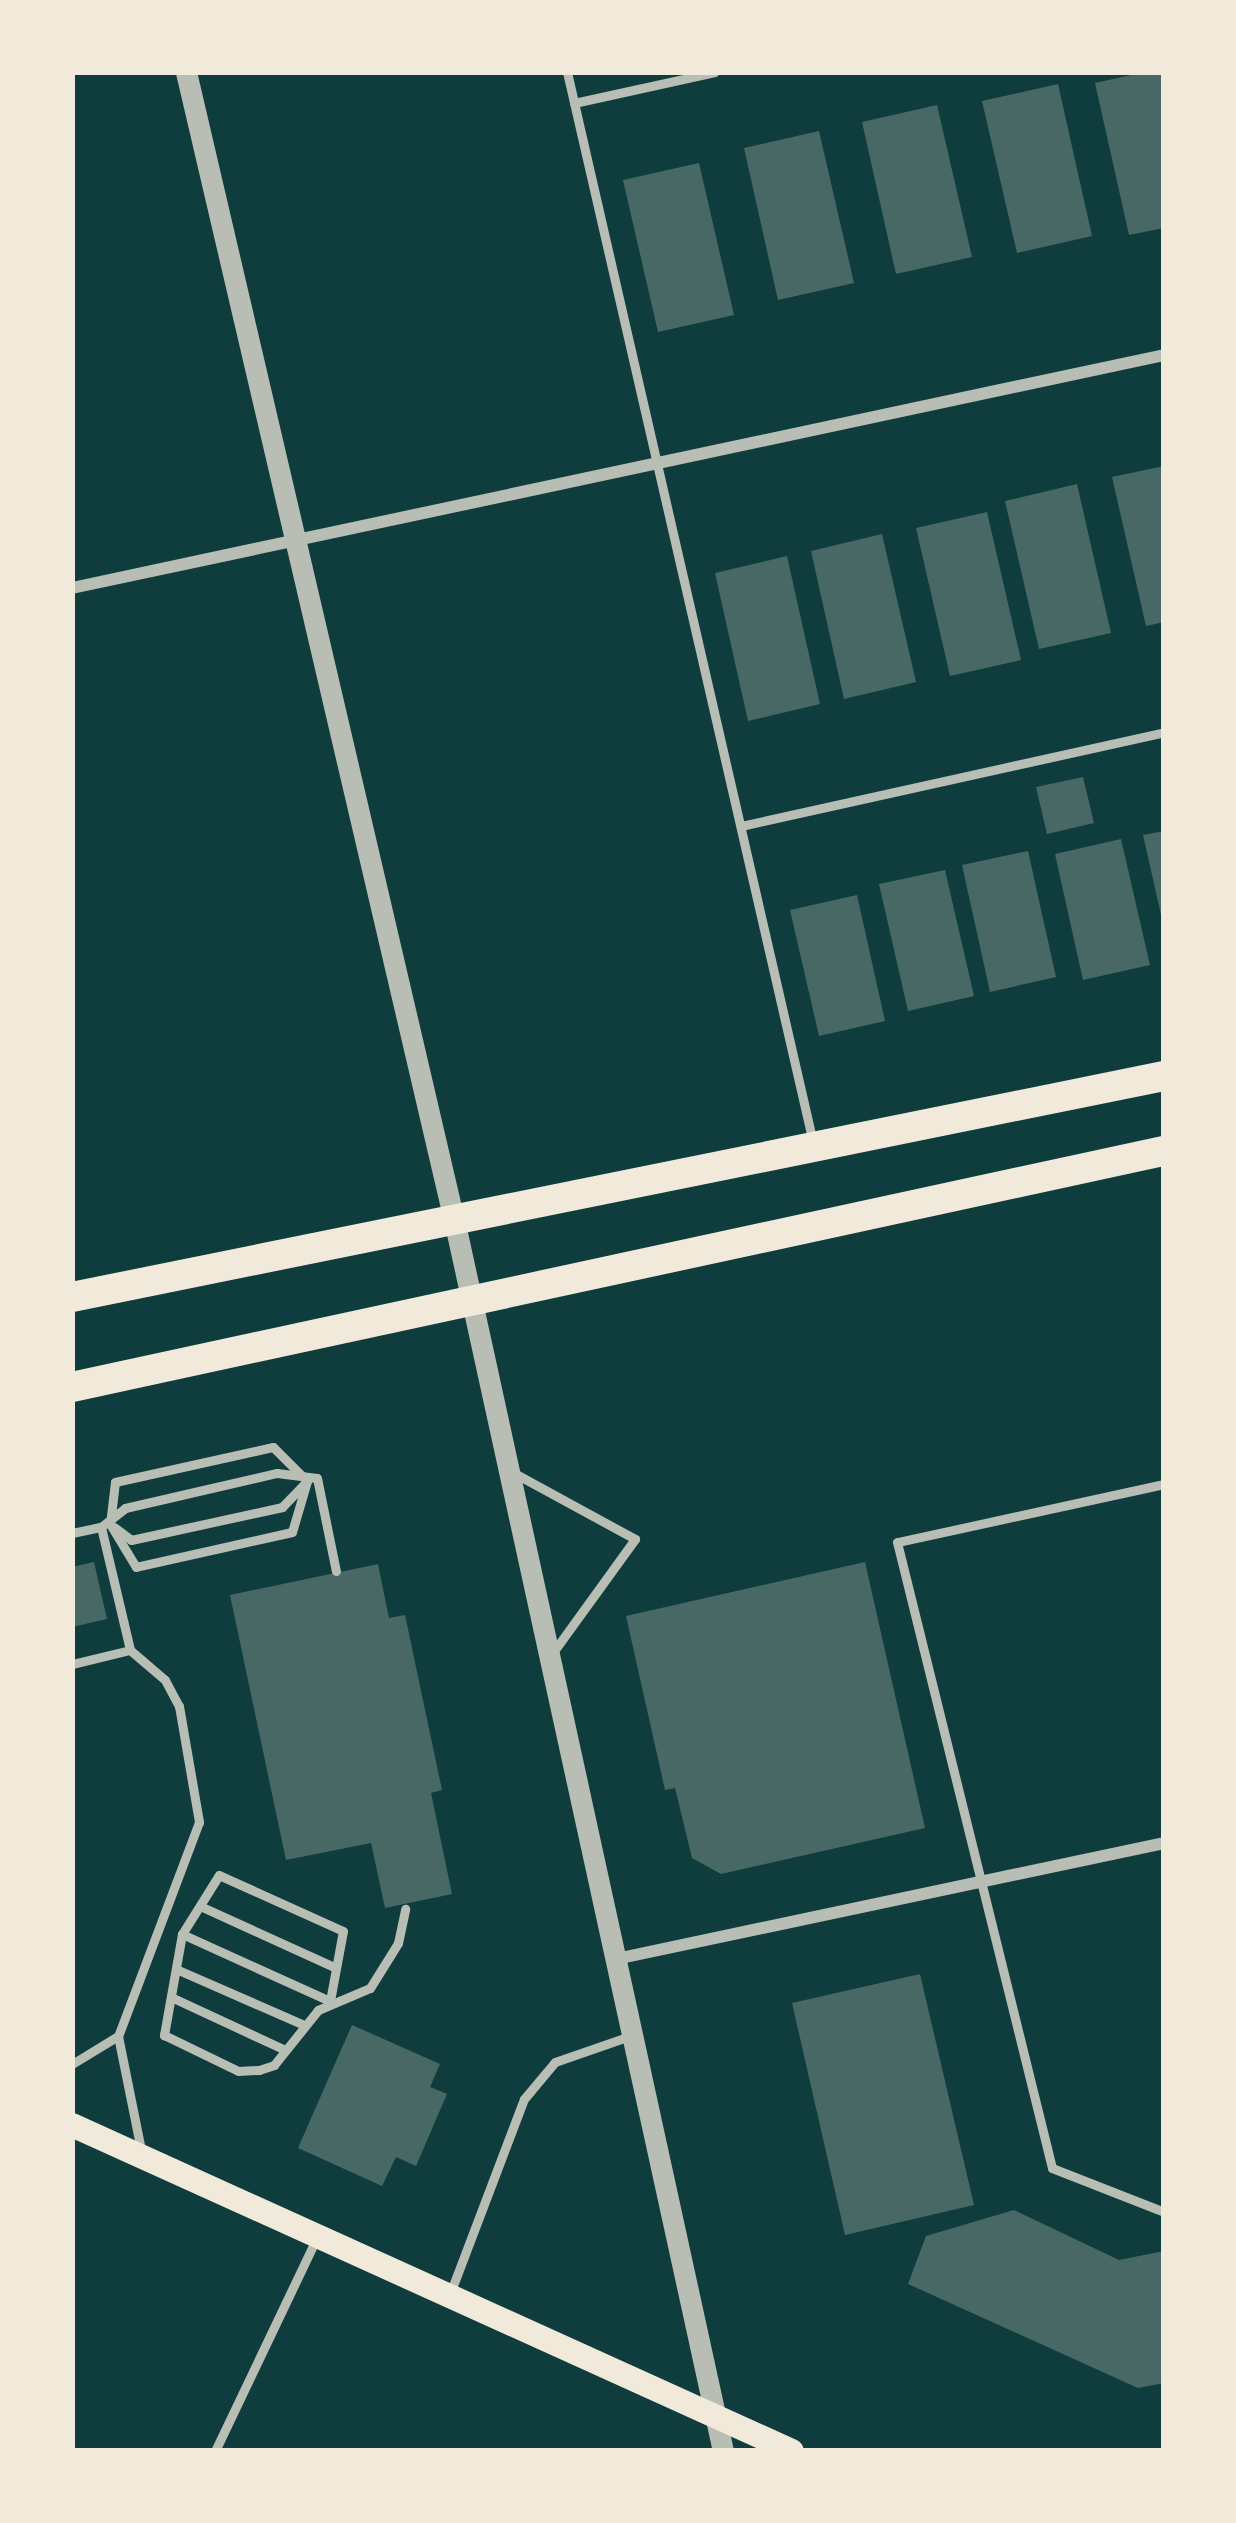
<!DOCTYPE html>
<style>
body{margin:0}
#map{position:relative;width:1236px;height:2523px;overflow:hidden;background:#0f3d3e;font-family:Signika,sans-serif}
div>[style]{position:absolute}
.building>*{inset:0;background:#486865}
.service>*{height:9px;margin:-4.5px;padding:0 4.5px;transform-origin:4.5px;border-radius:4.5px;background:#b8beb3}
.minor>*{height:12px;margin:-6px;padding:0 6px;transform-origin:6px;border-radius:6px;background:#b8beb3}
.tertiary>*{height:21px;margin:-10.5px;padding:0 10.5px;transform-origin:10.5px;border-radius:10.5px;background:#b8beb3}
.secondary>*{height:24px;margin:-12px;padding:0 12px;transform-origin:12px;border-radius:12px;background:#f1e9da}
.primary>*{height:30px;margin:-15px;padding:0 15px;transform-origin:15px;border-radius:15px;background:#f1e9da}
span{translate:-50% -50%;white-space:nowrap;text-align:center;line-height:1.15;-webkit-text-stroke:9px #f1e9da;paint-order:stroke}
.frame{position:absolute;inset:0;border:75px solid #f1e9da;pointer-events:none}
</style>
<div id="map">
<div class="building">
<div style="clip-path:polygon(1145px 72px,1164px 72px,1164px 228px,1129px 235px,1095px 83px)"></div>
<div style="clip-path:polygon(1058px 84px,1092px 236px,1017px 253px,982px 101px)"></div>
<div style="clip-path:polygon(937px 105px,972px 257px,896px 274px,862px 122px)"></div>
<div style="clip-path:polygon(819px 131px,854px 283px,778px 300px,744px 148px)"></div>
<div style="clip-path:polygon(699px 163px,734px 315px,658px 332px,623px 180px)"></div>
<div style="clip-path:polygon(1164px 466px,1164px 622px,1146px 626px,1112px 477px)"></div>
<div style="clip-path:polygon(1077px 484px,1111px 633px,1039px 649px,1005px 501px)"></div>
<div style="clip-path:polygon(987px 512px,1021px 660px,950px 676px,916px 528px)"></div>
<div style="clip-path:polygon(882px 534px,916px 682px,844px 699px,811px 551px)"></div>
<div style="clip-path:polygon(787px 556px,820px 704px,748px 721px,715px 573px)"></div>
<div style="clip-path:polygon(1083px 777px,1094px 823px,1047px 834px,1036px 787px)"></div>
<div style="clip-path:polygon(1164px 831px,1164px 919px,1162px 919px,1143px 835px)"></div>
<div style="clip-path:polygon(1121px 839px,1150px 965px,1083px 980px,1055px 854px)"></div>
<div style="clip-path:polygon(1028px 851px,1056px 977px,990px 992px,962px 865px)"></div>
<div style="clip-path:polygon(945px 870px,974px 996px,908px 1011px,879px 884px)"></div>
<div style="clip-path:polygon(857px 895px,885px 1021px,819px 1036px,790px 910px)"></div>
<div style="clip-path:polygon(94px 1562px,107px 1619px,72px 1627px,72px 1567px)"></div>
<div style="clip-path:polygon(865px 1562px,925px 1828px,721px 1874px,692px 1858px,675px 1788px,665px 1790px,626px 1616px)"></div>
<div style="clip-path:polygon(378px 1564px,389px 1618px,405px 1615px,442px 1790px,431px 1793px,452px 1894px,385px 1908px,371px 1843px,286px 1860px,230px 1595px)"></div>
<div style="clip-path:polygon(920px 1974px,974px 2205px,845px 2235px,792px 2003px)"></div>
<div style="clip-path:polygon(352px 2025px,440px 2064px,430px 2087px,447px 2094px,416px 2166px,396px 2157px,382px 2186px,298px 2148px)"></div>
<div style="clip-path:polygon(1014px 2210px,1119px 2260px,1164px 2251px,1164px 2383px,1138px 2388px,908px 2284px,926px 2236px)"></div>
</div>
<div class="service">
<div style="left:567px;top:72px;width:1099px;rotate:77.06deg"></div>
<div style="left:574px;top:103px;width:144px;rotate:-12.4deg"></div>
<div style="left:741px;top:826px;width:433px;rotate:-12.5deg"></div>
<div style="left:273px;top:1447px;width:48px;rotate:45deg"></div>
<div style="left:307px;top:1481px;width:53px;rotate:106.4deg"></div>
<div style="left:292px;top:1532px;width:160px;rotate:167.4deg"></div>
<div style="left:136px;top:1567px;width:50px;rotate:-121.2deg"></div>
<div style="left:110px;top:1524px;width:42px;rotate:-83.2deg"></div>
<div style="left:115px;top:1482px;width:162px;rotate:-12.5deg"></div>
<div style="left:514px;top:1473px;width:138px;rotate:28.6deg"></div>
<div style="left:635px;top:1539px;width:138px;rotate:125.9deg"></div>
<div style="left:1164px;top:1484px;width:273px;rotate:167.7deg"></div>
<div style="left:897px;top:1542px;width:645px;rotate:76.09deg"></div>
<div style="left:1052px;top:2168px;width:120px;rotate:21.4deg"></div>
<div style="left:101px;top:1527px;width:31px;rotate:-38deg"></div>
<div style="left:125px;top:1508px;width:156px;rotate:-13deg"></div>
<div style="left:277px;top:1473px;width:40px;rotate:7.1deg"></div>
<div style="left:317px;top:1478px;width:95px;rotate:78.5deg"></div>
<div style="left:114px;top:1527px;width:21px;rotate:37deg"></div>
<div style="left:131px;top:1540px;width:155px;rotate:-12.3deg"></div>
<div style="left:282px;top:1507px;width:35px;rotate:-46deg"></div>
<div style="left:72px;top:1533px;width:30px;rotate:-12deg"></div>
<div style="left:101px;top:1527px;width:126px;rotate:76.7deg"></div>
<div style="left:130px;top:1650px;width:60px;rotate:166.4deg"></div>
<div style="left:130px;top:1650px;width:46px;rotate:40.6deg"></div>
<div style="left:165px;top:1680px;width:30px;rotate:62deg"></div>
<div style="left:179px;top:1706px;width:118px;rotate:80.2deg"></div>
<div style="left:199px;top:1822px;width:229px;rotate:110.7deg"></div>
<div style="left:118px;top:2036px;width:116px;rotate:78.6deg"></div>
<div style="left:200px;top:1906px;width:147px;rotate:24.5deg"></div>
<div style="left:182px;top:1934px;width:162px;rotate:24.4deg"></div>
<div style="left:330px;top:2001px;width:71px;rotate:-79.5deg"></div>
<div style="left:343px;top:1931px;width:136px;rotate:-155.7deg"></div>
<div style="left:219px;top:1875px;width:70px;rotate:122.1deg"></div>
<div style="left:182px;top:1934px;width:103px;rotate:100.1deg"></div>
<div style="left:164px;top:2035px;width:82px;rotate:25.9deg"></div>
<div style="left:238px;top:2071px;width:21px;rotate:-3deg"></div>
<div style="left:259px;top:2070px;width:16px;rotate:-18deg"></div>
<div style="left:274px;top:2065px;width:70px;rotate:-51.3deg"></div>
<div style="left:318px;top:2010px;width:56px;rotate:-22.9deg"></div>
<div style="left:370px;top:1988px;width:53px;rotate:-58.1deg"></div>
<div style="left:398px;top:1943px;width:35px;rotate:-78deg"></div>
<div style="left:176px;top:1969px;width:137px;rotate:23.6deg"></div>
<div style="left:171px;top:1997px;width:123px;rotate:24.9deg"></div>
<div style="left:72px;top:2064px;width:54px;rotate:-31.3deg"></div>
<div style="left:451px;top:2291px;width:205px;rotate:-69.2deg"></div>
<div style="left:524px;top:2099px;width:48px;rotate:-50deg"></div>
<div style="left:555px;top:2062px;width:83px;rotate:-19.1deg"></div>
<div style="left:215px;top:2451px;width:237px;rotate:-64.5deg"></div>
</div>
<div class="minor">
<div style="left:72px;top:588px;width:1117px;rotate:-12.04deg"></div>
<div style="left:616px;top:1959px;width:560px;rotate:-11.95deg"></div>
</div>
<div class="tertiary">
<div style="left:186px;top:72px;width:1183px;rotate:76.86deg"></div>
<div style="left:455px;top:1224px;width:1256px;rotate:77.68deg"></div>
</div>
<div class="secondary">
<div style="left:72px;top:2125px;width:790px;rotate:24.36deg"></div>
</div>
<div class="primary">
<div style="left:72px;top:1297px;width:1114px;rotate:-11.44deg"></div>
<div style="left:72px;top:1387px;width:1117px;rotate:-12.2deg"></div>
</div>
<div class="frame"></div>
</div>
